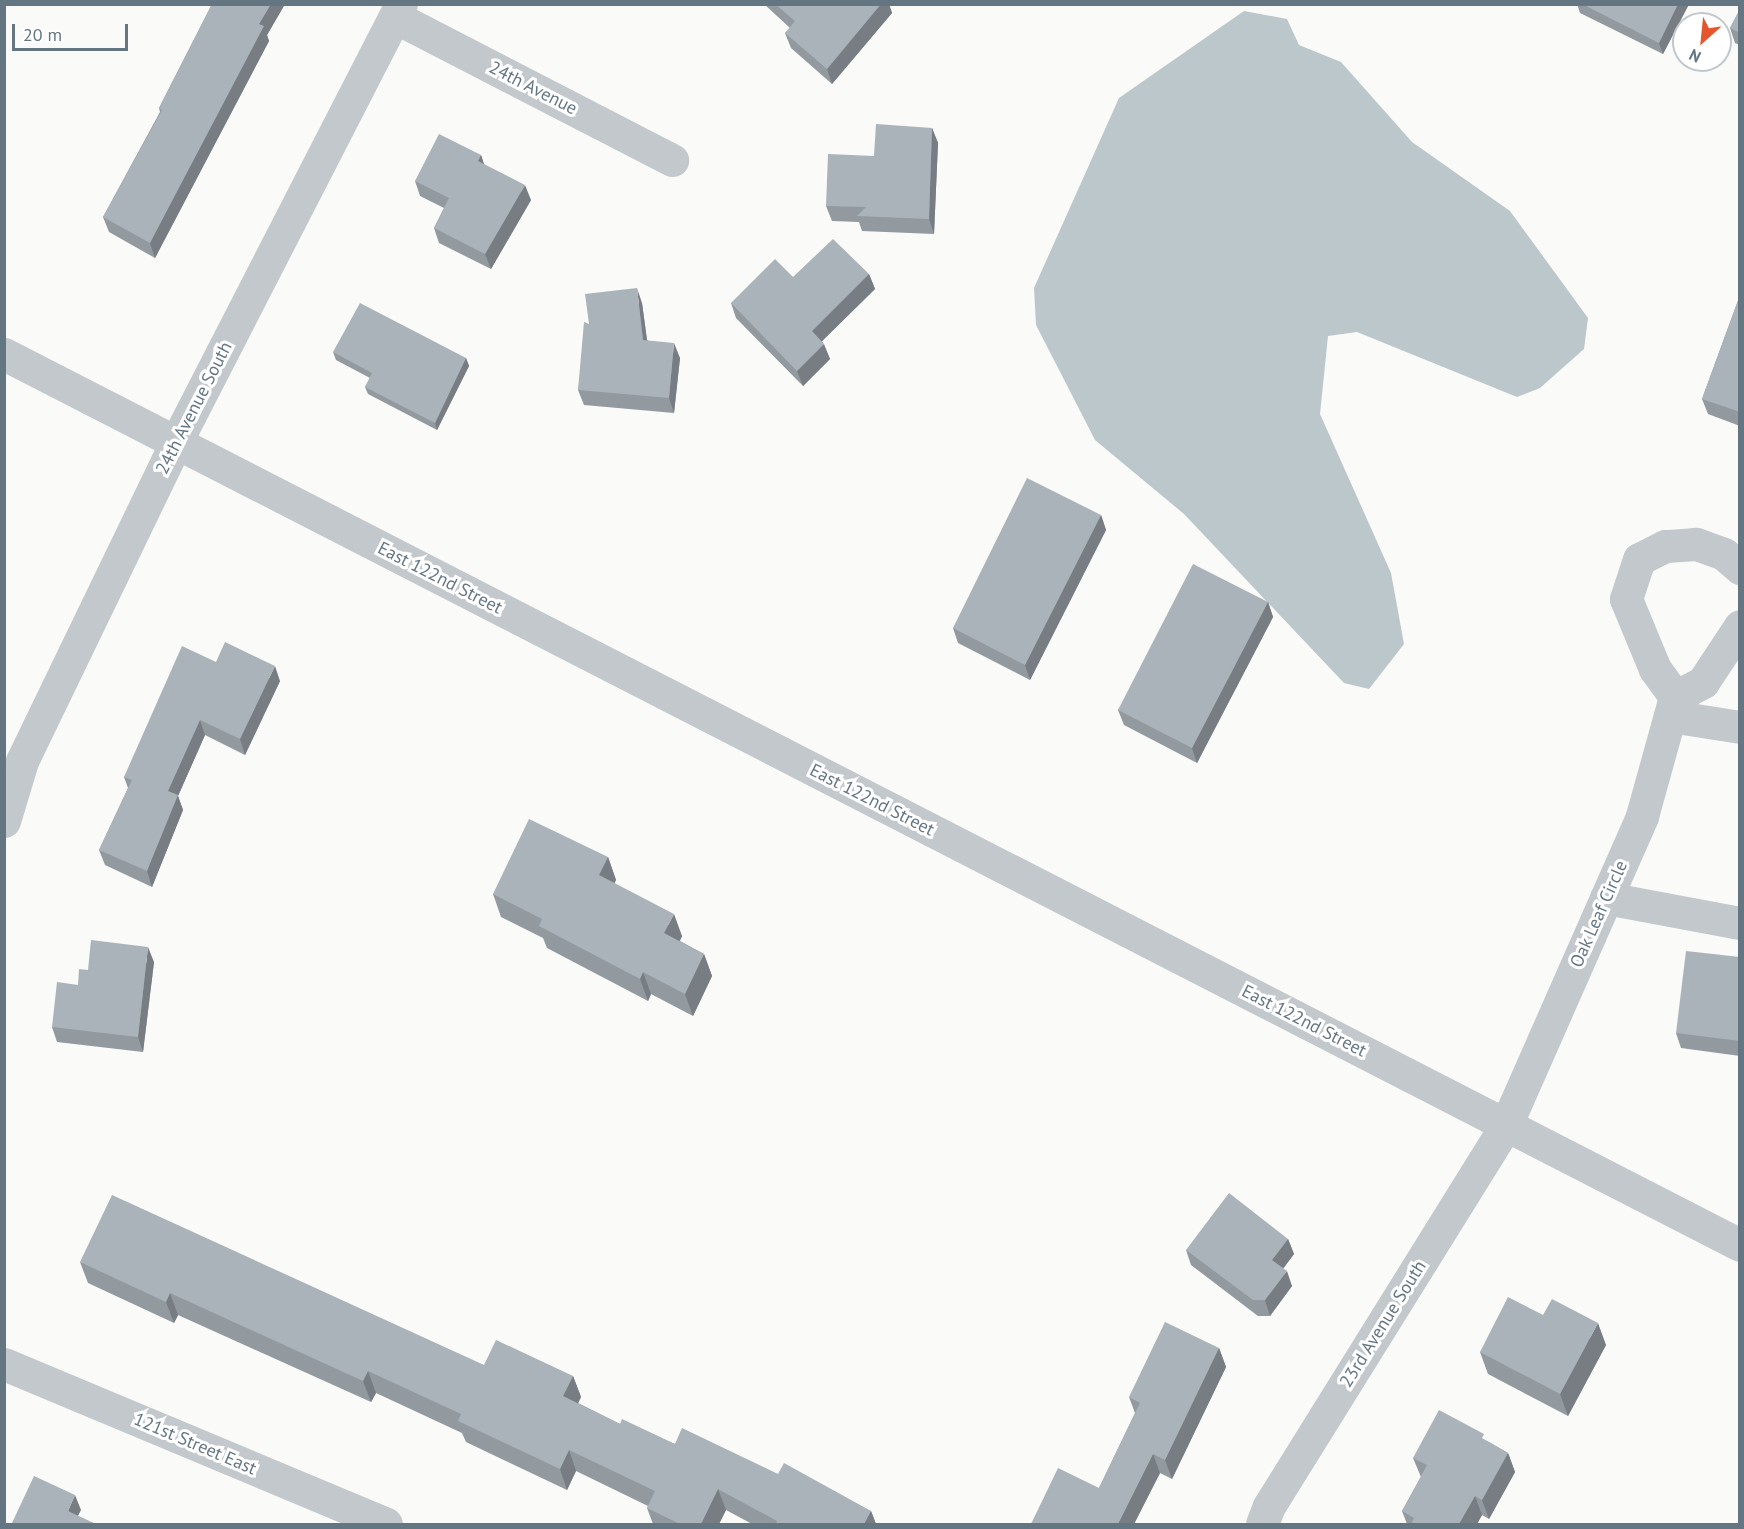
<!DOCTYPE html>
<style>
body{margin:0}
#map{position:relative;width:1744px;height:1529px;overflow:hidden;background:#fafaf8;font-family:"PT Sans",sans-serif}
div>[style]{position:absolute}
.water>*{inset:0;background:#bbc7cb}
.minor>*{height:33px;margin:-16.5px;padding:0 16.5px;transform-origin:16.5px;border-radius:16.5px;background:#c3c8cc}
.wall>*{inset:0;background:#929a9f}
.shaded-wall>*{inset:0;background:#777d82}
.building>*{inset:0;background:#aab3b9}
span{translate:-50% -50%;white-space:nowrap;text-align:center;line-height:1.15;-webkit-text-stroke:6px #fff;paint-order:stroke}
.street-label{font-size:18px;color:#657683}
.frame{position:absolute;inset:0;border:6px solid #657683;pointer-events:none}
.north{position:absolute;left:1672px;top:12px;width:60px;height:60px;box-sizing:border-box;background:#fff;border:2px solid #c1c8cd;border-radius:50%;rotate:207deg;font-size:16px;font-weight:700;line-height:24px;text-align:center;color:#657683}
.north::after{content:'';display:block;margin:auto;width:21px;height:27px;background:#e4572e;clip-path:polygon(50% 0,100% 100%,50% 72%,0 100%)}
.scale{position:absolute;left:12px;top:24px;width:116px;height:27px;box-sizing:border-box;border:3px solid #657683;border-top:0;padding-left:8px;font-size:18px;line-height:21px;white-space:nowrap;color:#657683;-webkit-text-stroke:4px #fff;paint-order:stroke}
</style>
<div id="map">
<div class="water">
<div style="clip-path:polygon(1244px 11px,1287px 19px,1299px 45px,1341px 62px,1412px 142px,1510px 211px,1588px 318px,1584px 349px,1540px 388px,1517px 397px,1357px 332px,1328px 336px,1320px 414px,1391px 573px,1404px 644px,1369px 689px,1344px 683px,1184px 514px,1095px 440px,1036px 325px,1034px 288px,1119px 98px)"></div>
</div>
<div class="minor">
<div style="left:395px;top:17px;width:312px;rotate:27.3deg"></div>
<div style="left:4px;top:354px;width:1951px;rotate:27.17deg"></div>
<div style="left:1740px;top:568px;width:21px;rotate:-139deg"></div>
<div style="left:1724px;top:554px;width:30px;rotate:-160deg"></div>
<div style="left:1696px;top:544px;width:31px;rotate:176deg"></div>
<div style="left:1665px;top:546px;width:29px;rotate:153deg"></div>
<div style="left:1639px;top:559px;width:42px;rotate:108deg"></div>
<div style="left:1626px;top:599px;width:76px;rotate:67.5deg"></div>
<div style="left:1655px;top:669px;width:34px;rotate:54deg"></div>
<div style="left:1675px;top:697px;width:32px;rotate:-28deg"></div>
<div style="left:1703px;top:682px;width:67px;rotate:-56.5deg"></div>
<div style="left:1670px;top:716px;width:71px;rotate:8.9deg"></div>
<div style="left:4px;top:821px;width:63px;rotate:-73.3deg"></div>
<div style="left:22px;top:761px;width:354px;rotate:-64.2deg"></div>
<div style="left:176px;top:442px;width:492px;rotate:-62.8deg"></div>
<div style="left:1606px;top:898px;width:136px;rotate:10.6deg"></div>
<div style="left:4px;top:1364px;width:414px;rotate:22.7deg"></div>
<div style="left:1262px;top:1524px;width:19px;rotate:-69deg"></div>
<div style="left:1269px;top:1506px;width:449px;rotate:-58.1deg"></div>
<div style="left:1506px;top:1125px;width:338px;rotate:-66.2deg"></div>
<div style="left:1642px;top:816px;width:123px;rotate:-74.5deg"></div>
</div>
<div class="wall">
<div style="clip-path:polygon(212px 4px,285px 4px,267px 35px,269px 41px,155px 258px,109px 232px,103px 217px,160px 112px,159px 108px)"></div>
<div style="clip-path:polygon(764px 4px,889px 4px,892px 13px,832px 84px,791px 48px,785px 33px,790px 28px)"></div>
<div style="clip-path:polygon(1577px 4px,1687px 4px,1688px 6px,1663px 54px,1580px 13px)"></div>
<div style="clip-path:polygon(1740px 9px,1740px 45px,1735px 43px,1730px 28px)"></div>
<div style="clip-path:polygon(932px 128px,938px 143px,934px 234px,862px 231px,859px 222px,832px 221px,826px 206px,874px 156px)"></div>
<div style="clip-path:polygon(481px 155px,484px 165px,531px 200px,491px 269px,439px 243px,434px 228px,444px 208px,420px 196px,415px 181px)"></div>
<div style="clip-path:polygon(869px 274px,875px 289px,822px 341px,830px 359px,803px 386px,736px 318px,731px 303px,793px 277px)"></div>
<div style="clip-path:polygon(1740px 295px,1740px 426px,1708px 414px,1702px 399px)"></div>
<div style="clip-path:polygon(642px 303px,647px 340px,680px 358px,674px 413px,584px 405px,578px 390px,589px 324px)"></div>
<div style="clip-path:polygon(333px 352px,466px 358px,469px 366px,437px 430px,368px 394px,365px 387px,370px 378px,336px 360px)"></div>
<div style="clip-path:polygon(1101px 515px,1106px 530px,1030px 680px,958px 643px,953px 628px)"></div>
<div style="clip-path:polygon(1268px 602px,1273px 617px,1197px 763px,1124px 725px,1118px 710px)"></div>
<div style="clip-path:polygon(216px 662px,280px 681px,245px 755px,205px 735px,178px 796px,183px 810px,152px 887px,105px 865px,99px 850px,128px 788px,124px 777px)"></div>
<div style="clip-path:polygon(608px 857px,616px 880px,614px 883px,682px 936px,680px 941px,704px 954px,712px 976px,693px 1016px,651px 994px,648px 1001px,547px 948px,543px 938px,501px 917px,493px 894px)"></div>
<div style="clip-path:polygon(1740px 957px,1740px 1056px,1681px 1048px,1676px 1033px)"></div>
<div style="clip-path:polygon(154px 962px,143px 1052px,57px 1042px,52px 1027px,88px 970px)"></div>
<div style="clip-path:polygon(1288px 1239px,1294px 1254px,1283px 1269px,1292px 1286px,1270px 1316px,1258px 1316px,1191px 1265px,1186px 1250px)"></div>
<div style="clip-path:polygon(80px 1262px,484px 1365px,573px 1376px,581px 1397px,578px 1403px,620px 1424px,675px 1444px,778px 1474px,871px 1511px,876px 1524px,752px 1524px,726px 1510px,719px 1524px,653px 1524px,647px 1508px,648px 1506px,576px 1471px,567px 1490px,466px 1442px,462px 1433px,376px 1393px,371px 1402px,178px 1315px,174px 1323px,88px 1283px)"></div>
<div style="clip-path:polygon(1543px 1315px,1606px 1345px,1568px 1416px,1488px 1374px,1480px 1352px)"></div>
<div style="clip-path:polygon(1219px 1348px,1226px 1367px,1172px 1479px,1160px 1473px,1134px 1524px,1031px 1524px,1099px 1488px,1135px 1413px,1129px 1397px)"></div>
<div style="clip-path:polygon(1487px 1441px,1508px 1453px,1515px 1472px,1489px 1519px,1482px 1515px,1477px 1524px,1407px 1524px,1402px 1511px,1421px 1477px,1413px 1458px)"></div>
</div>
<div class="shaded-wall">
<div style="clip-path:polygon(271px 4px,285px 4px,267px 35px,269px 41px,155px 258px,150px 243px,259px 24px)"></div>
<div style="clip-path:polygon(881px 4px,889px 4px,892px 13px,832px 84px,827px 69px)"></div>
<div style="clip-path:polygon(1678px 4px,1687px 4px,1688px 6px,1663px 54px,1659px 43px)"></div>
<div style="clip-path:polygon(932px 128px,938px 143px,934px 234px,929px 219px)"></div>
<div style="clip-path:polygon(481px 155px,486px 170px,478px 161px)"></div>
<div style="clip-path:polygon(525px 185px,531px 200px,491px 269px,485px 254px)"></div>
<div style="clip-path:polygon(869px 274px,875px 289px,817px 346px,812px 331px)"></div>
<div style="clip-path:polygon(637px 288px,642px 303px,649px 355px,643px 340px)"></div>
<div style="clip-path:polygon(674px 343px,680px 358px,674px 413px,669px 398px)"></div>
<div style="clip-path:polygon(824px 344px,830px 359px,803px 386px,797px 371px)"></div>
<div style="clip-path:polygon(466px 358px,469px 366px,437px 430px,435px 423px)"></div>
<div style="clip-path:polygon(1101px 515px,1106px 530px,1030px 680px,1025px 665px)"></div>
<div style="clip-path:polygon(1268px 602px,1273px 617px,1197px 763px,1192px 748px)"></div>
<div style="clip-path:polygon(275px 666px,280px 681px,245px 755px,240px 739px)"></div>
<div style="clip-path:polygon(200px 720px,205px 735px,178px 796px,183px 810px,152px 887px,147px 871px,168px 791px)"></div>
<div style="clip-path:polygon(608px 857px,616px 880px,607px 897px,599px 875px)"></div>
<div style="clip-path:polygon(674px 914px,682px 936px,672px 955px,664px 933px)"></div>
<div style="clip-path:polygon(148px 947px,154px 962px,143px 1052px,138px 1037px)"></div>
<div style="clip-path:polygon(704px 954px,712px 976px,693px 1016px,685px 994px)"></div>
<div style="clip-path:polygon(643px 972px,651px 994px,648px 1001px,640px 979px)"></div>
<div style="clip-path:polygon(1288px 1239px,1294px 1254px,1278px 1275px,1272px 1260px)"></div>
<div style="clip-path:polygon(1287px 1271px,1292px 1286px,1270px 1316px,1265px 1300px)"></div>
<div style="clip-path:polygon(170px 1293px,178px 1315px,174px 1323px,166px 1302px)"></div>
<div style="clip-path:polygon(1598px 1323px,1606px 1345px,1568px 1416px,1560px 1394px)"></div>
<div style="clip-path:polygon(1219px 1348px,1226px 1367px,1172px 1479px,1165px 1460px)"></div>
<div style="clip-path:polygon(368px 1371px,376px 1393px,371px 1402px,363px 1381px)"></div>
<div style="clip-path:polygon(573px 1376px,581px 1397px,571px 1418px,563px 1396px)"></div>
<div style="clip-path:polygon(569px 1450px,576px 1471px,567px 1490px,560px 1469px)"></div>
<div style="clip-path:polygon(1508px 1453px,1515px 1472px,1489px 1519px,1482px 1500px)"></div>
<div style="clip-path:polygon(1153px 1454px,1160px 1473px,1134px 1524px,1118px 1524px)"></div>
<div style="clip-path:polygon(718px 1489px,726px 1510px,719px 1524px,701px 1524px)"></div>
<div style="clip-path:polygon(75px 1495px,81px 1510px,74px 1524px,68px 1511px)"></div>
<div style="clip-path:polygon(1475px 1496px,1482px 1515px,1477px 1524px,1459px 1524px)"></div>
<div style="clip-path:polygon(871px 1511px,876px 1524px,864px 1524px)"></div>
</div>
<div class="building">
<div style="clip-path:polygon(212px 4px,271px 4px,259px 24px,264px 26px,150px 243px,103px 217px,162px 110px,159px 108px)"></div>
<div style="clip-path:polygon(775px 4px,881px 4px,827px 69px,785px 33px,795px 21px)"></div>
<div style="clip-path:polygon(1582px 4px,1678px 4px,1659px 43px)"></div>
<div style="clip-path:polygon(1740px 9px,1740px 33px,1730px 28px)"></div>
<div style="clip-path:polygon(876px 124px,932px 128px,929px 219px,857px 216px,866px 207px,826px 206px,828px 154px,874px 156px)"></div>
<div style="clip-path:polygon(439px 134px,481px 155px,478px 161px,525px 185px,485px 254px,434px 228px,449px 198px,415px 181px)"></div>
<div style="clip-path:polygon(833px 239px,869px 274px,812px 331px,824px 344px,797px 371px,731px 303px,775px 259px,793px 277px)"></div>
<div style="clip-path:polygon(637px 288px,643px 340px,674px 343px,669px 398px,578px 390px,584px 322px,589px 324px,585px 294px)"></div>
<div style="clip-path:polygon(1740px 295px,1740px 412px,1702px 399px)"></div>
<div style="clip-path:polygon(360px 303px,466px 358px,435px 423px,365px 387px,372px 373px,333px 352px)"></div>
<div style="clip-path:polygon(1027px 478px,1101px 515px,1025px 665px,953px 628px)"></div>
<div style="clip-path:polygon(1193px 564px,1268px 602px,1192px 748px,1118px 710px)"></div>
<div style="clip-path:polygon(225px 642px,275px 666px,240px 739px,200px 720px,168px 791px,178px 795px,147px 871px,99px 850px,132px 780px,124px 777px,182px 646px,216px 662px)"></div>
<div style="clip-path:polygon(529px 819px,608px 857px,599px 875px,674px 914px,664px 933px,704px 954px,685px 994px,643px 972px,640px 979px,539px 926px,542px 919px,493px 894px)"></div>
<div style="clip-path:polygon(91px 940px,148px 947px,138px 1037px,52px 1027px,57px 982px,78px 985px,79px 969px,88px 970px)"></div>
<div style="clip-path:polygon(1686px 951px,1740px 957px,1740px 1041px,1676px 1033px)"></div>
<div style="clip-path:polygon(1229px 1193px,1288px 1239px,1272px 1260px,1287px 1271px,1265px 1300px,1253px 1300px,1186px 1250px)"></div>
<div style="clip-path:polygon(112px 1195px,484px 1365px,496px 1340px,573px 1376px,563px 1396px,620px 1424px,622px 1419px,675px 1444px,682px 1428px,778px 1474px,784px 1463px,871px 1511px,864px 1524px,776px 1524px,777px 1521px,718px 1489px,701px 1524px,680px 1524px,647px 1508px,655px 1491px,569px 1450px,560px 1469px,458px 1421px,461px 1414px,368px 1371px,363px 1381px,170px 1293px,166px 1302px,80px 1262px)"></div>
<div style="clip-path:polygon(1508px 1297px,1543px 1315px,1552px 1299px,1598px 1323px,1560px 1394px,1480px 1352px)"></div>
<div style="clip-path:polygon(1165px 1322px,1219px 1348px,1165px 1460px,1153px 1454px,1118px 1524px,1031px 1524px,1058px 1468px,1099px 1488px,1140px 1403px,1129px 1397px)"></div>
<div style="clip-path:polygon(1439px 1410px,1484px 1434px,1482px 1438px,1508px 1453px,1482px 1500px,1475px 1496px,1459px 1524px,1411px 1524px,1414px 1518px,1402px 1511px,1427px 1465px,1413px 1458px)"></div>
<div style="clip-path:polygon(34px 1476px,75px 1495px,68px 1511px,96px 1524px,14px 1524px,12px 1523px)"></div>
</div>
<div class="street-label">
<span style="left:533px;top:88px;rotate:27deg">24th Avenue</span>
<span style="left:194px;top:408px;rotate:-63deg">24th Avenue South</span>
<span style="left:440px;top:578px;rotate:27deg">East 122nd Street</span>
<span style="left:872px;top:800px;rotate:27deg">East 122nd Street</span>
<span style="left:1599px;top:914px;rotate:-66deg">Oak Leaf Circle</span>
<span style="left:1304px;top:1021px;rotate:27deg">East 122nd Street</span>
<span style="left:1383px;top:1324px;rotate:-58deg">23rd Avenue South</span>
<span style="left:195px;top:1444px;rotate:23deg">121st Street East</span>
</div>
<div class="frame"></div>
<div class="north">N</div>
<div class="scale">20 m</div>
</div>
